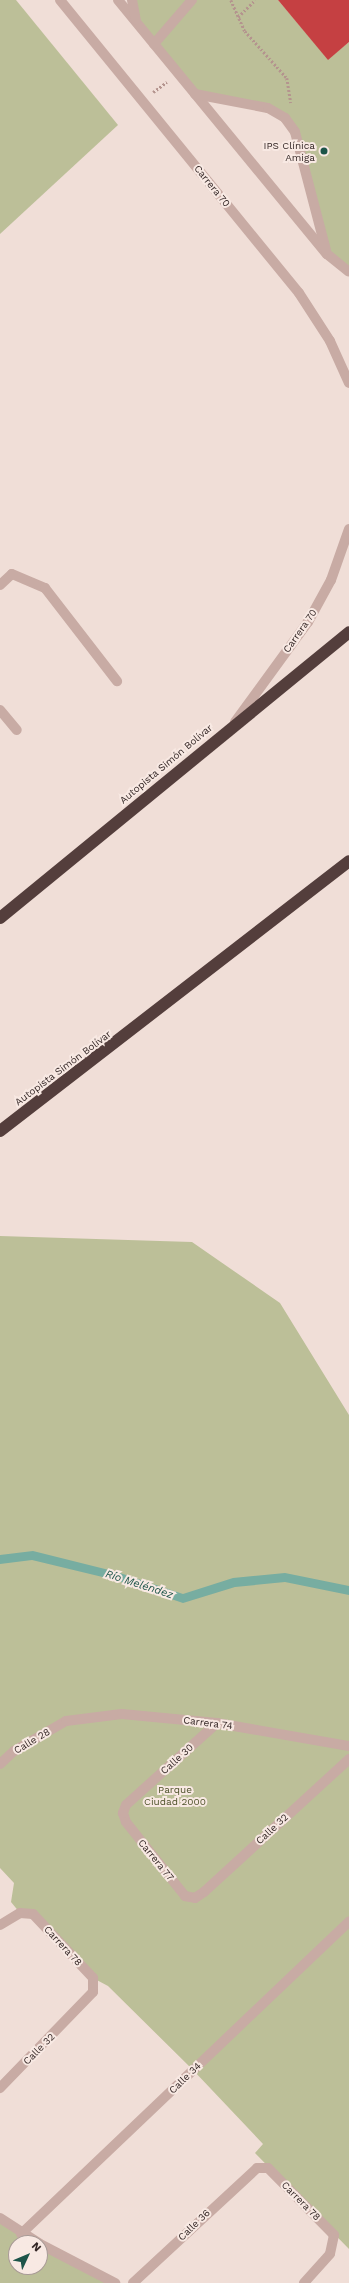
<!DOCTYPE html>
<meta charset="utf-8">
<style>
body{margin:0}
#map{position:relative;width:349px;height:2283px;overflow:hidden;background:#f0ded7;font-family:"Work Sans",sans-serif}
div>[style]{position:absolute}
.green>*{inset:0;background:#bcbf98}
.water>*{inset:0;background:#77ada1}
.building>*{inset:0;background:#c54042}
.path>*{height:2.5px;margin-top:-1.25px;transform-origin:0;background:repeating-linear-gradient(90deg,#b4948e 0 2px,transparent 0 4px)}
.minor>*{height:10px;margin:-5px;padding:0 5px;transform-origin:5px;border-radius:5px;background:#c8aba4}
.highway>*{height:12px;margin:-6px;padding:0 6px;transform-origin:6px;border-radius:6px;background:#543e3c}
.dots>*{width:11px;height:11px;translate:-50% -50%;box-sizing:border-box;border:2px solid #f8e9e3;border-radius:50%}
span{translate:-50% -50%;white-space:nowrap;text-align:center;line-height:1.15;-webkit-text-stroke:4px #f8e9e3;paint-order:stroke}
.poi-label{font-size:10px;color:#332625}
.right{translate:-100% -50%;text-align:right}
.street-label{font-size:10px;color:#332625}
.park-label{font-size:10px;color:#4d5129}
.water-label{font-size:11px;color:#1c5449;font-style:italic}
.north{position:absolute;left:8px;top:2235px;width:40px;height:40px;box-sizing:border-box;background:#f8e9e3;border:1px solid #a99b97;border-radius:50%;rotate:46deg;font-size:11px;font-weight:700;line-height:16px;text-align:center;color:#332625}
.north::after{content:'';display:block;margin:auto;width:14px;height:18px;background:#1c5449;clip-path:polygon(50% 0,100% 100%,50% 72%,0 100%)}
</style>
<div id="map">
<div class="green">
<div style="clip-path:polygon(0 0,16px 0,118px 125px,0 234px)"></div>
<div style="clip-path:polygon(132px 0,278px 0,328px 59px,349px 42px,349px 272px,327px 254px,295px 132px,268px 108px,195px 94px,136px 22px)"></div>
<div style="clip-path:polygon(0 1236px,192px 1242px,280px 1303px,349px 1415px,349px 2249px,255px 2153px,263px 2144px,193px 2070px,108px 1986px,93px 1978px,33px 1915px,20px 1913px,11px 1902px,14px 1883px,0 1868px)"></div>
<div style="clip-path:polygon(0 2218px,39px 2243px,16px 2243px,16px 2267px,40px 2267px,40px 2244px,115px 2283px,0 2283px)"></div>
</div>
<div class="water">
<div style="clip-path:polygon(33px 1551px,117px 1572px,183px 1594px,233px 1578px,285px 1573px,349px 1586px,349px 1595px,285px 1582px,235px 1587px,183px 1603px,115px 1580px,32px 1560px,0 1564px,0 1555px)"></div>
</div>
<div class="building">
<div style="clip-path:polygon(278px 0,349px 0,349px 42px,328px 60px)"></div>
</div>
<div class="path">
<div style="left:231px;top:0;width:34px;rotate:66deg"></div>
<div style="left:245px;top:31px;width:63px;rotate:48.2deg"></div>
<div style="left:287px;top:78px;width:25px;rotate:81deg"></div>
<div style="left:238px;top:17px;width:24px;rotate:-45deg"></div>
<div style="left:153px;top:92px;width:17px;rotate:-36deg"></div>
</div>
<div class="minor">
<div style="left:60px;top:0;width:378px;rotate:50.8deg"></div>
<div style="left:299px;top:293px;width:57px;rotate:57.1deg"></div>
<div style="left:330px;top:341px;width:46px;rotate:65.7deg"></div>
<div style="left:118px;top:0;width:329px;rotate:50.6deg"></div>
<div style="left:327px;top:254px;width:28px;rotate:39deg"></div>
<div style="left:132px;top:0;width:20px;rotate:79deg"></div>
<div style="left:154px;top:44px;width:58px;rotate:-49.2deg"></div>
<div style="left:195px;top:94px;width:74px;rotate:10.9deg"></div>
<div style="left:268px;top:108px;width:20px;rotate:30deg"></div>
<div style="left:285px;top:118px;width:17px;rotate:54deg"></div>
<div style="left:295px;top:132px;width:122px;rotate:75.3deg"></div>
<div style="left:0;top:585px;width:16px;rotate:-43deg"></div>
<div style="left:12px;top:574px;width:36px;rotate:23deg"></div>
<div style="left:45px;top:588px;width:118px;rotate:52.3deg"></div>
<div style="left:0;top:710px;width:26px;rotate:50deg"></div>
<div style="left:235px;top:722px;width:124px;rotate:-53.9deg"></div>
<div style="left:308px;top:622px;width:48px;rotate:-61.3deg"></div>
<div style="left:331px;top:580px;width:54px;rotate:-70.6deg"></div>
<div style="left:217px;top:1723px;width:122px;rotate:138deg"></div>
<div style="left:126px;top:1805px;width:9px;rotate:111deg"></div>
<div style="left:123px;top:1813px;width:9px;rotate:72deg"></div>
<div style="left:126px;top:1822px;width:95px;rotate:51.4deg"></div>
<div style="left:185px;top:1896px;width:10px;rotate:11deg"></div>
<div style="left:195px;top:1898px;width:11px;rotate:-34deg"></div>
<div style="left:204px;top:1892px;width:197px;rotate:-42.5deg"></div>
<div style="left:0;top:1764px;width:19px;rotate:-43deg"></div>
<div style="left:14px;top:1751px;width:60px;rotate:-30deg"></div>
<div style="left:66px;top:1721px;width:56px;rotate:-7.1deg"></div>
<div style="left:122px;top:1714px;width:95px;rotate:5.4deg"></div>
<div style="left:217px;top:1723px;width:134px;rotate:9.9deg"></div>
<div style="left:0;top:1925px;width:23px;rotate:-31deg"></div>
<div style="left:20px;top:1913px;width:13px;rotate:4deg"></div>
<div style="left:33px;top:1914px;width:88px;rotate:46.8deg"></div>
<div style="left:93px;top:1978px;width:14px;rotate:90deg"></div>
<div style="left:93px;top:1992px;width:134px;rotate:134.1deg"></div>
<div style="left:0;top:2218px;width:46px;rotate:32.7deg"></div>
<div style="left:21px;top:2234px;width:453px;rotate:-43.6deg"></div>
<div style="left:40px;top:2244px;width:85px;rotate:27.5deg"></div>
<div style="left:133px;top:2283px;width:169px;rotate:-42.8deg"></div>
<div style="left:257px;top:2168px;width:11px"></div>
<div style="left:268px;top:2168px;width:94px;rotate:45.4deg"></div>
<div style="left:334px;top:2235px;width:19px;rotate:102deg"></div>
<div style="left:330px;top:2254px;width:39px;rotate:132deg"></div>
</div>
<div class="highway">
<div style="left:0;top:918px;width:451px;rotate:-39.3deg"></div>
<div style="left:0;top:1131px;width:441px;rotate:-37.7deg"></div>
</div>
<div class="dots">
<div style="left:324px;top:151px;background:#1c5449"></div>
</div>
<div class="poi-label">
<span class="right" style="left:315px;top:151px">IPS Clínica<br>Amiga</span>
</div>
<div class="street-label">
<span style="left:212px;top:186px;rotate:51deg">Carrera 70</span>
<span style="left:300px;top:631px;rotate:-55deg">Carrera 70</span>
<span style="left:166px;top:764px;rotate:-40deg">Autopista Simón Bolívar</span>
<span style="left:63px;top:1068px;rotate:-37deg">Autopista Simón Bolívar</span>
<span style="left:208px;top:1723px;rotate:7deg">Carrera 74</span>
<span style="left:32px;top:1741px;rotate:-31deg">Calle 28</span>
<span style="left:177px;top:1759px;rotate:-42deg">Calle 30</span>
<span style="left:272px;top:1829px;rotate:-43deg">Calle 32</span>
<span style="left:156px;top:1860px;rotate:51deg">Carrera 77</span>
<span style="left:63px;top:1946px;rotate:47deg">Carrera 78</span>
<span style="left:39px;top:2049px;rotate:-45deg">Calle 32</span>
<span style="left:185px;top:2078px;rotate:-44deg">Calle 34</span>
<span style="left:301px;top:2201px;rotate:45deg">Carrera 78</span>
<span style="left:194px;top:2225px;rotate:-44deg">Calle 36</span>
</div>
<div class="park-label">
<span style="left:175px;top:1795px">Parque<br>Ciudad 2000</span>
</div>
<div class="water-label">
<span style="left:139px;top:1585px;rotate:18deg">Río Meléndez</span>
</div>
<div class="north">N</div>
</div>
